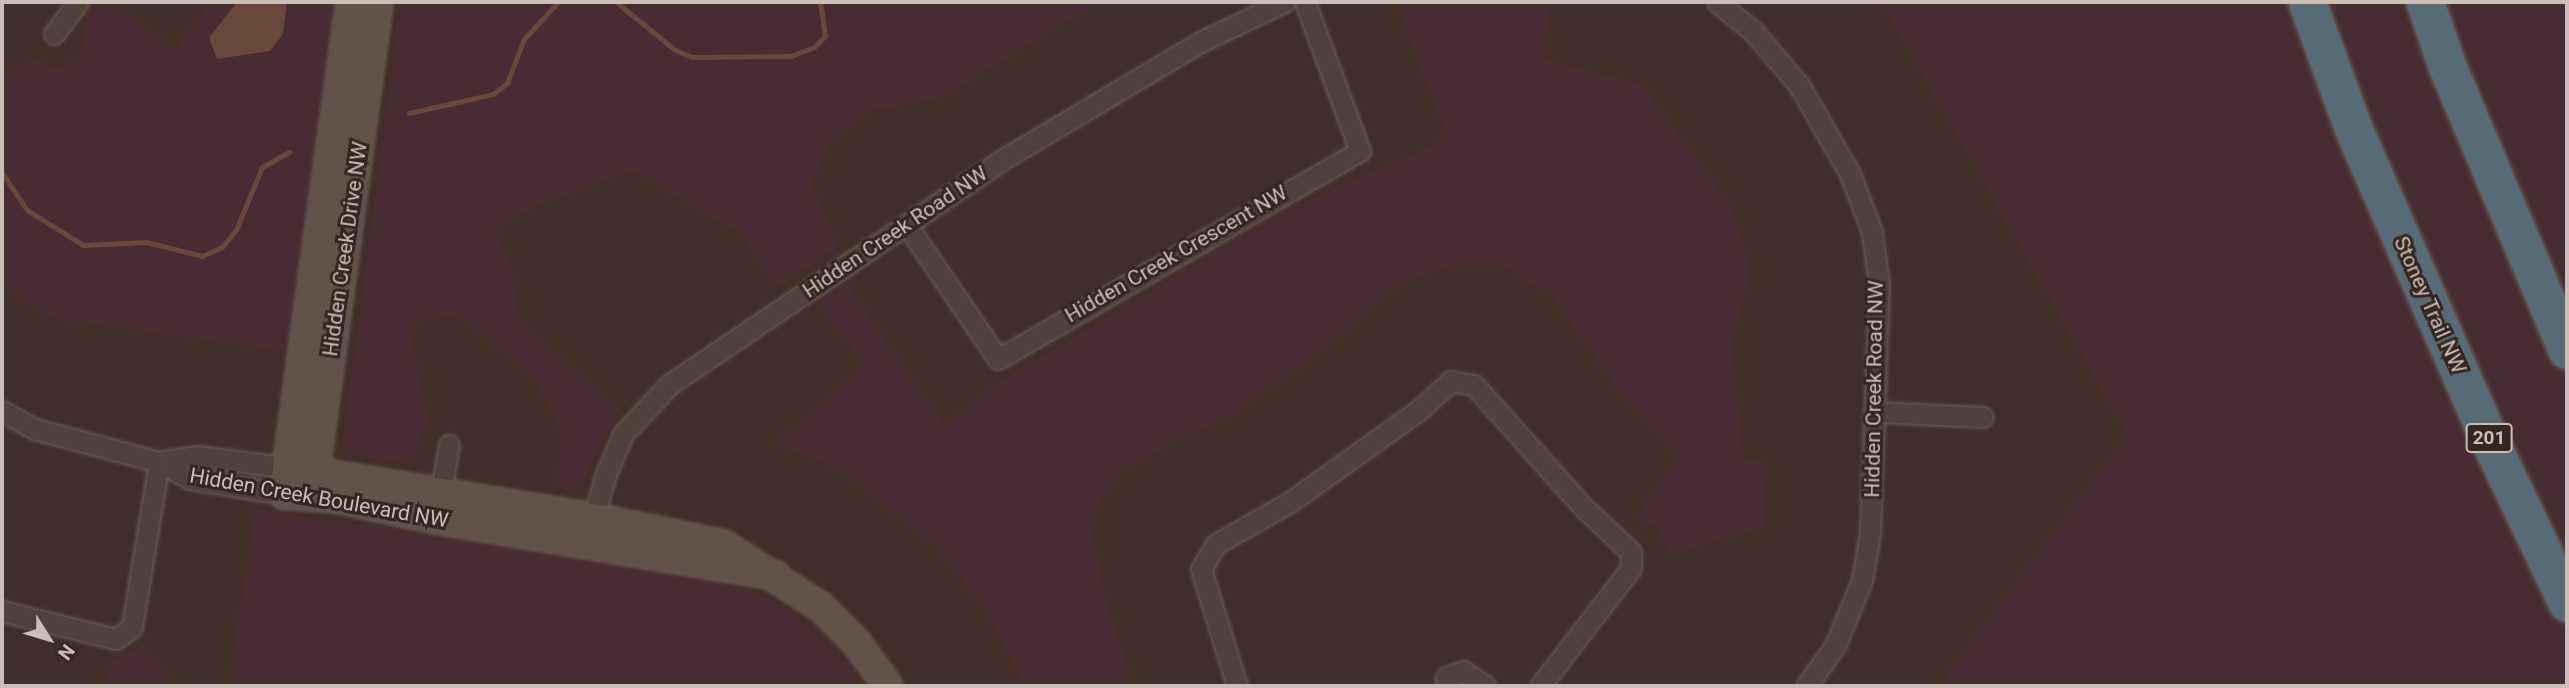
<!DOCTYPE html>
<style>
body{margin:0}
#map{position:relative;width:2569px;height:688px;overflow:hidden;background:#412e26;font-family:Roboto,sans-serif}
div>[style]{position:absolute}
.green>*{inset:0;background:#472c33}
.water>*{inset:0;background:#67483a}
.stream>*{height:5px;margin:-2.5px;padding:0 2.5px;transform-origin:2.5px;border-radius:2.5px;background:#67483a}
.roads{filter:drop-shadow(0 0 2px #6b5c55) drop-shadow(0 0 2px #6b5c55)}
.street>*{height:19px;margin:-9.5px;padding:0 9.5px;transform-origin:9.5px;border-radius:9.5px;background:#50413a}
.secondary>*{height:28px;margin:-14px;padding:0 14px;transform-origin:14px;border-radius:14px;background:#635248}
.highway>*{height:37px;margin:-18.5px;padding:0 18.5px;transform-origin:18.5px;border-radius:18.5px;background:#576b76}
span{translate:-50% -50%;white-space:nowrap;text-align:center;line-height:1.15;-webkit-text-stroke:6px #36261f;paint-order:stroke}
.shield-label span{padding:2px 5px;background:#36261f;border:2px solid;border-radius:5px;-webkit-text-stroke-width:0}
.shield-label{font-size:19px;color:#cbbeb7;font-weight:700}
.street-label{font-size:21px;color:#cbbeb7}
.frame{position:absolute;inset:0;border:4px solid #cbbeb7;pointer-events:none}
.north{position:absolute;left:14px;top:604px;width:70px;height:70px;-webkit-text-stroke:5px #36261f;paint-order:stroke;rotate:127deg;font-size:19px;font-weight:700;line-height:28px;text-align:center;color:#cbbeb7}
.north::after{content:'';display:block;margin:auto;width:24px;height:32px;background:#cbbeb7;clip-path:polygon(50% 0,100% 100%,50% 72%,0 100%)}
</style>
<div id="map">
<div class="green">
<div style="clip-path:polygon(94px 2px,114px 2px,175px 49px,211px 2px,342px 2px,296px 353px,51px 318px,2px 282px,2px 69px,13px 70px,36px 58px,48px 67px,66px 67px,81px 55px,86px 16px)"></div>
<div style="clip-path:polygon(399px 2px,1100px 2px,939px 99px,869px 111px,830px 142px,811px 186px,839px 245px,777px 286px,742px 235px,634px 171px,536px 205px,493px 232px,510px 259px,519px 320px,619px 410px,582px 482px,569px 491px,558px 489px,561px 430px,533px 375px,456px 315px,408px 323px,429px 422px,418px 440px,415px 456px,402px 463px,348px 455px,342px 445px)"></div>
<div style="clip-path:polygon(1395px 2px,1550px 2px,1544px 60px,1641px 84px,1733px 209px,1750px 271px,1732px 344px,1744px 460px,1767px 459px,1765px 527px,1669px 555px,1658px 528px,1636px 517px,1679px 459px,1618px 389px,1553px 297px,1501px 265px,1456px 265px,1400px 283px,1318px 354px,1222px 422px,1183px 437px,1120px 473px,1089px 517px,1107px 604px,1134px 686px,1026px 686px,980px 602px,938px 547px,856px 482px,820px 461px,774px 445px,865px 367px,819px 302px,846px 283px,944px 426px,1003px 380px,1282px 211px,1448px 139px)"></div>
<div style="clip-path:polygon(1881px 2px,2567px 2px,2567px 686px,1939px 686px,2127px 435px)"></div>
<div style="clip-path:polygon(255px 509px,694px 570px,773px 600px,823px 633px,867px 686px,228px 686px)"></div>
<div style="clip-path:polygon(145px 648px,178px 686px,104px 686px,112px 660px)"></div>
</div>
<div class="water">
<div style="clip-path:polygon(237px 2px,287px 2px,283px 34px,270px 51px,217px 59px,209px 38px)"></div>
</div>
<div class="stream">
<div style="left:616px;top:2px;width:76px;rotate:39.1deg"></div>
<div style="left:675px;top:50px;width:18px;rotate:22deg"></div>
<div style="left:692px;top:57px;width:99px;rotate:-0.6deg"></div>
<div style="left:791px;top:56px;width:25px;rotate:-21deg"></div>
<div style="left:814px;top:47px;width:16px;rotate:-45deg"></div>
<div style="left:825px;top:36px;width:34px;rotate:-98deg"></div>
<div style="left:409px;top:113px;width:86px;rotate:-12.7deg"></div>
<div style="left:493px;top:94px;width:18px;rotate:-38deg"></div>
<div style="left:507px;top:83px;width:47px;rotate:-68.9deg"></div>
<div style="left:524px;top:39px;width:50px;rotate:-47.4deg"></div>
<div style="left:2px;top:173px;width:45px;rotate:56deg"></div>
<div style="left:27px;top:210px;width:66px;rotate:32deg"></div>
<div style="left:83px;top:245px;width:63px;rotate:-2.7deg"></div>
<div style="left:146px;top:242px;width:58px;rotate:14deg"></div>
<div style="left:202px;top:256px;width:22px;rotate:-24deg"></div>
<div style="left:222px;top:247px;width:22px;rotate:-51deg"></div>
<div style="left:236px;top:230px;width:68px;rotate:-67.6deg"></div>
<div style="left:262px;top:167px;width:31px;rotate:-29deg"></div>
</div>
<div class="roads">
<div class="street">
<div style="left:1717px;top:2px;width:46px;rotate:38.9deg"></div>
<div style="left:1753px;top:31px;width:71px;rotate:49.6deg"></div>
<div style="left:1799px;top:85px;width:103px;rotate:60.2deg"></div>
<div style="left:1850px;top:174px;width:62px;rotate:69.2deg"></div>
<div style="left:1872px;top:232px;width:53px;rotate:82.5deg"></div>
<div style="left:1879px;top:285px;width:248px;rotate:92.1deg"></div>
<div style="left:1870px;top:533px;width:48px;rotate:99.7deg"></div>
<div style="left:1862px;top:580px;width:71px;rotate:112.2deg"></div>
<div style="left:1835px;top:646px;width:49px;rotate:125.9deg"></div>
<div style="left:54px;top:34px;width:40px;rotate:-53deg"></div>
<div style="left:906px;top:224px;width:163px;rotate:55.7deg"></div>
<div style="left:998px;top:359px;width:418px;rotate:-29.9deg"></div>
<div style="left:1360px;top:151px;width:159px;rotate:-110.3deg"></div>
<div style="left:2px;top:411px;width:38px;rotate:29deg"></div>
<div style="left:35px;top:429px;width:128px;rotate:14.9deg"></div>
<div style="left:159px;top:462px;width:35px;rotate:29deg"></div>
<div style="left:190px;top:479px;width:95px;rotate:9.1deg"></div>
<div style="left:1875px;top:412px;width:108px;rotate:2.7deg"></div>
<div style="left:159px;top:462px;width:39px;rotate:-9deg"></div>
<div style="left:198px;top:456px;width:103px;rotate:7.3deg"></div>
<div style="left:439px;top:504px;width:60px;rotate:-80.4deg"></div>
<div style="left:590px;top:530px;width:58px;rotate:-74.1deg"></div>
<div style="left:606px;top:474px;width:43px;rotate:-67deg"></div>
<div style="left:623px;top:434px;width:69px;rotate:-46.8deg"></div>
<div style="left:670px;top:384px;width:410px;rotate:-34deg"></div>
<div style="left:1010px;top:155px;width:223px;rotate:-30.7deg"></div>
<div style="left:1202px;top:41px;width:91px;rotate:-25.4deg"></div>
<div style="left:2px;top:611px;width:117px;rotate:13.8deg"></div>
<div style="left:116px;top:639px;width:20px;rotate:-37deg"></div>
<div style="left:132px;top:627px;width:167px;rotate:-80.7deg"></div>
<div style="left:1237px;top:686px;width:122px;rotate:-107.1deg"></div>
<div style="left:1201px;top:569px;width:29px;rotate:-59deg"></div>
<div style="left:1216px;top:544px;width:85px;rotate:-29.6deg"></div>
<div style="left:1290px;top:502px;width:158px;rotate:-35.5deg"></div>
<div style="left:1419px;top:410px;width:43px;rotate:-42.2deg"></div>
<div style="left:1451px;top:381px;width:23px;rotate:10deg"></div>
<div style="left:1474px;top:385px;width:164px;rotate:48.2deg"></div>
<div style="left:1583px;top:507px;width:66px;rotate:43.2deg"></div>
<div style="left:1631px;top:552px;width:16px;rotate:90deg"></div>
<div style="left:1631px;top:568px;width:149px;rotate:127.6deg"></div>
<div style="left:1446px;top:686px;width:9px;rotate:-90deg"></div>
<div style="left:1446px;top:677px;width:18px;rotate:-19deg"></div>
<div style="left:1463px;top:671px;width:27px;rotate:34deg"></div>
</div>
<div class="secondary">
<div style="left:351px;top:2px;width:497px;rotate:97.8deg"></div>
<div style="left:284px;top:494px;width:51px;rotate:4.5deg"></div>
<div style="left:335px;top:498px;width:103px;rotate:11.7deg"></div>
<div style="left:436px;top:519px;width:344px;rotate:9.4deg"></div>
<div style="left:315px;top:472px;width:282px;rotate:9.4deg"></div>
<div style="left:593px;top:518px;width:134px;rotate:11.6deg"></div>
<div style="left:724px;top:545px;width:115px;rotate:32.6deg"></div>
<div style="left:821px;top:607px;width:49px;rotate:45deg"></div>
<div style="left:856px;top:642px;width:54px;rotate:54deg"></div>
<div style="left:312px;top:492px;width:494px;rotate:-82.3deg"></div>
</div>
<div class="highway">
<div style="left:2307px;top:2px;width:134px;rotate:69.9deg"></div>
<div style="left:2353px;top:128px;width:333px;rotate:66.4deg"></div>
<div style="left:2486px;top:433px;width:188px;rotate:64.5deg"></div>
<div style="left:2425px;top:2px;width:68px;rotate:71deg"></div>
<div style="left:2447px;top:66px;width:308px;rotate:67.1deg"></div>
</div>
</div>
<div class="shield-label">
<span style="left:2489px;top:438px">201</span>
</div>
<div class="street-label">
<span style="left:895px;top:232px;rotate:-34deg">Hidden Creek Road NW</span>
<span style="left:345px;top:249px;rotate:-82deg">Hidden Creek Drive NW</span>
<span style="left:1176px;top:254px;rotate:-30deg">Hidden Creek Crescent NW</span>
<span style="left:2430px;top:305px;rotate:66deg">Stoney Trail NW</span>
<span style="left:1874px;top:389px;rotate:-89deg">Hidden Creek Road NW</span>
<span style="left:319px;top:498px;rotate:10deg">Hidden Creek Boulevard NW</span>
</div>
<div class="frame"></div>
<div class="north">N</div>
</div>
